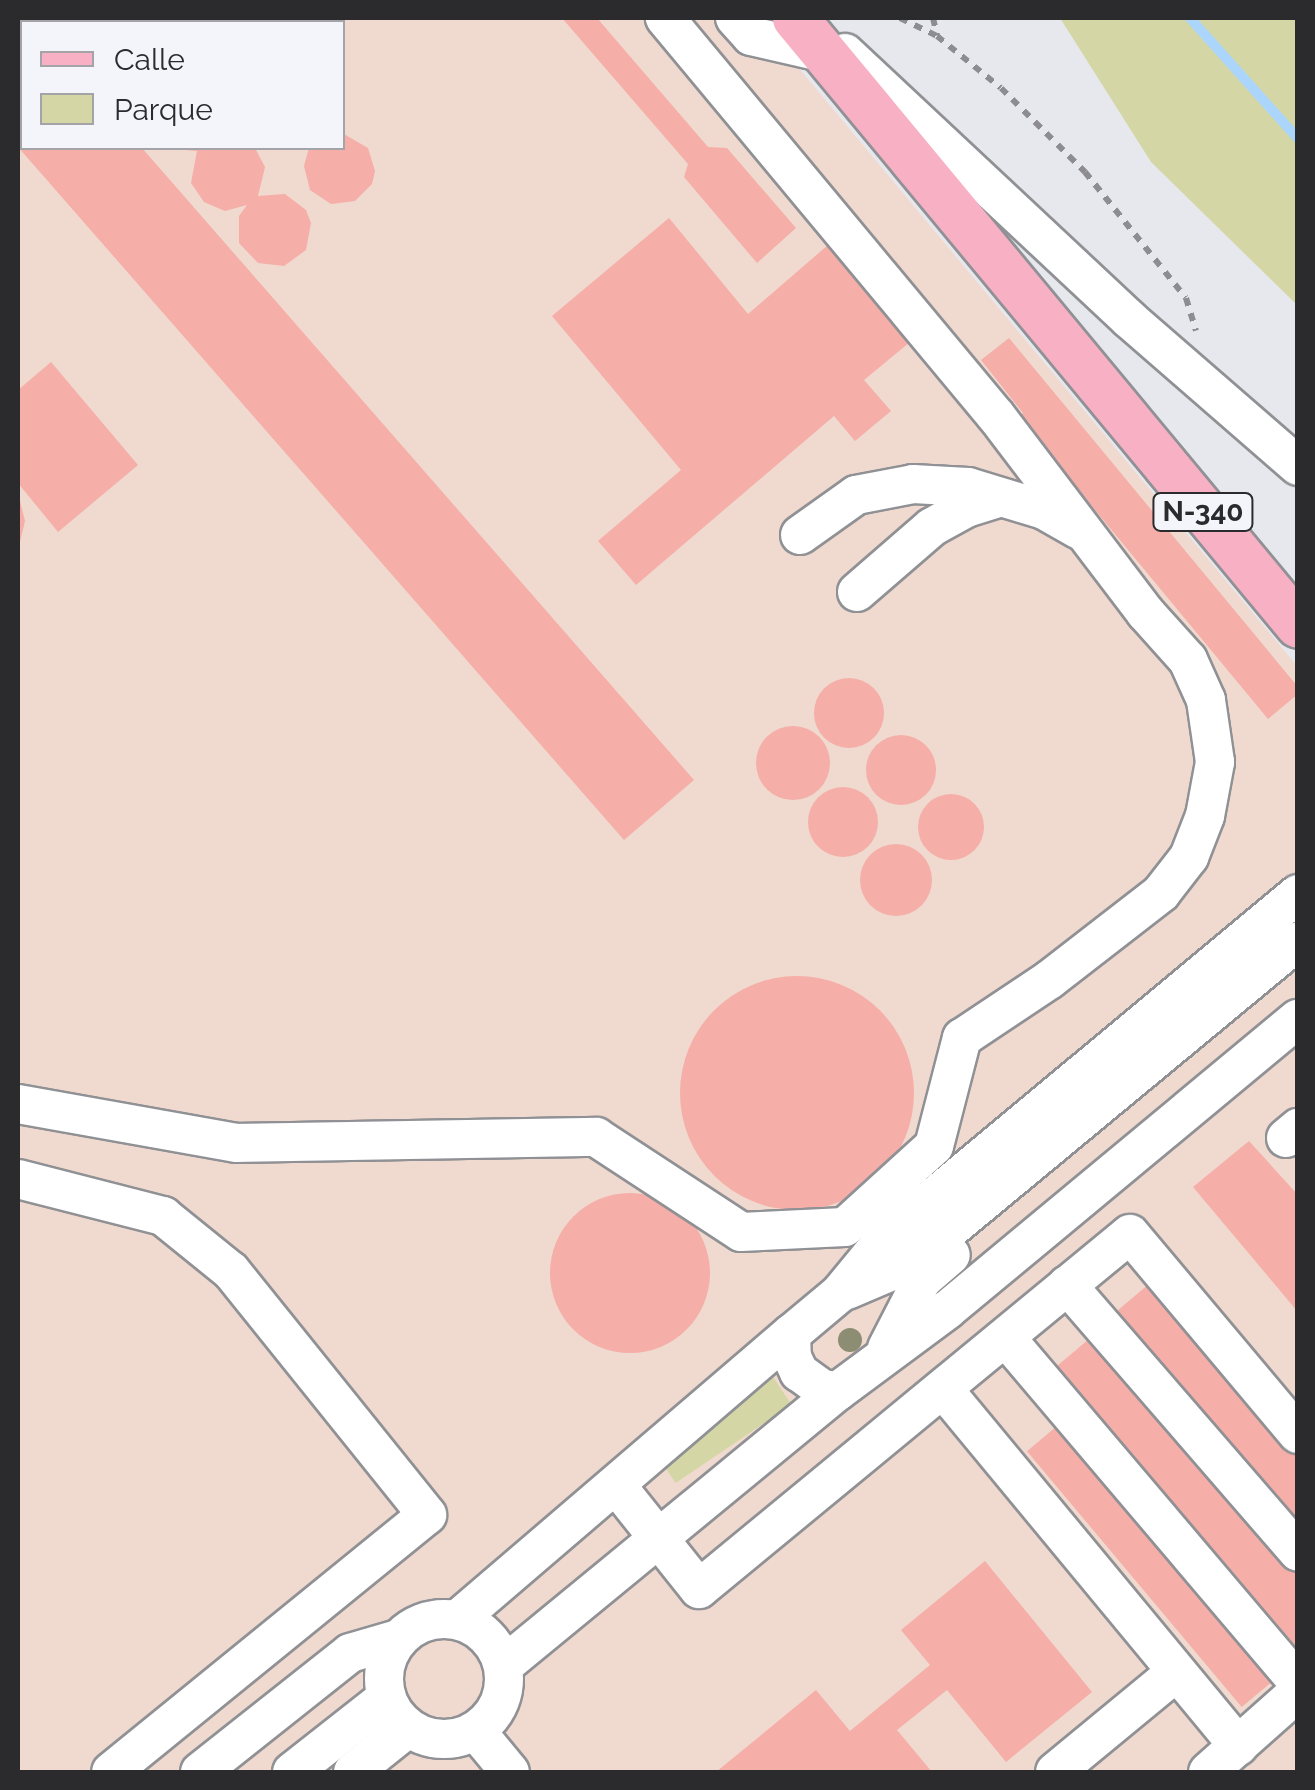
<!DOCTYPE html>
<html>
<head>
<meta charset="utf-8">
<style>
  body { margin:0 }
  #map { position:relative; width:1315px; height:1790px; overflow:hidden; background:#e7e8ed; font-family:Raleway,sans-serif }
  div>[style] { position:absolute }
  [style*='--x'] { left:calc(var(--x)*1px); top:calc(var(--y)*1px); width:calc(var(--w)*1px); rotate:calc(var(--a)*1deg) }
  .industrial>* { inset:0; background:#f0d9ce }
  .green>* { inset:0; background:#d4d7a5; transform-origin:0 0 }
  .stream>* { height:10px; margin:-5px; padding:0 5px; transform-origin:5px; border-radius:5px; background:#abd5fa }
  .building>* { inset:0; background:#f5aea8; transform-origin:0 0 }
  .round { border-radius:50% }
  .path>* { height:6px; margin-top:-3px; transform-origin:0; background:repeating-linear-gradient(90deg,#8d8d91 0 8px,transparent 0 16px) }
  .roads { filter:drop-shadow(2px 0 #909195) drop-shadow(-2px 0 #909195) drop-shadow(0 2px #909195) drop-shadow(0 -2px #909195) }
  .minor>* { height:38px; margin:-19px; padding:0 19px; transform-origin:19px; border-radius:19px; background:#fff }
  .minor>.ring { margin:-19px; padding:0; box-sizing:content-box; background:none; border:38px solid #fff; border-radius:50% }
  .major>* { height:45px; margin:-22.5px; padding:0 22.5px; transform-origin:22.5px; border-radius:22.5px; background:#f8b0c5 }
  .trees>* { width:24px; height:24px; margin:-12px; border-radius:50%; background:#8c8d73 }
  span { translate:-50% -50%; white-space:nowrap; text-align:center; line-height:1.15; -webkit-text-stroke:10px #f4f5fa; paint-order:stroke }
  .shield-label span { padding:2px 8px; background:#f4f5fa; border:2px solid; border-radius:8px; -webkit-text-stroke-width:0 }
  .shield-label { font-size:28px; color:#2b2b2d; font-weight:700 }
  .frame { position:absolute; inset:0; border:20px solid #2b2b2d; pointer-events:none }
  .legend { position:absolute; left:20px; top:20px; width:325px; height:130px; box-sizing:border-box; background:#f4f5fa; border:2px solid #a4a4a8; margin:0; padding:12px 18px; list-style:none; font-size:30px; color:#2b2b2d }
  .legend li { display:flex; align-items:center; gap:20px; height:50px }
  .legend b { width:50px; border:2px solid #a4a4a8 }
</style>
</head>
<body>
<div id="map">
  <div class="industrial">
    <div style="clip-path:polygon(evenodd,18px 18px,757px 18px,1297px 666px,1297px 1772px,18px 1772px,18px 18px,22px 22px,342px 22px,342px 148px,22px 148px,22px 22px)"></div>
  </div>
  <div class="green">
    <div style="clip-path:polygon(1060px 18px,1297px 18px,1297px 305px,1151px 162px)"></div>
    <div style="left:771px;top:1374px;width:37px;height:140px;rotate:56deg"></div>
  </div>
  <div class="stream">
    <div style="--x:1190;--y:18;--w:162;--a:48.2"></div>
  </div>
  <div class="building">
    <div style="clip-path:polygon(18px 18px,32px 22px,22px 22px,22px 148px,142px 148px,694px 780px,624px 840px,18px 147px)"></div>
    <div style="clip-path:polygon(113px 18px,139px 18px,151px 22px,104px 22px)"></div>
    <div style="clip-path:polygon(170px 18px,227px 18px,223px 22px,175px 22px)"></div>
    <div style="clip-path:polygon(235px 18px,246px 18px,260px 22px,224px 22px)"></div>
    <div style="clip-path:polygon(562px 18px,597px 18px,708px 147px,727px 148px,796px 228px,757px 263px,684px 177px,688px 164px)"></div>
    <div style="clip-path:polygon(342px 133px,368px 148px,375px 171px,372px 184px,355px 201px,331px 204px,310px 190px,304px 166px,309px 148px,342px 148px)"></div>
    <div style="clip-path:polygon(162px 148px,255px 148px,265px 167px,258px 196px,285px 194px,306px 210px,311px 223px,306px 250px,284px 266px,258px 263px,239px 243px,239px 216px,247px 205px,225px 211px,204px 202px,191px 183px,197px 151px)"></div>
    <div style="clip-path:polygon(669px 218px,748px 314px,828px 245px,910px 342px,864px 380px,891px 411px,855px 441px,834px 416px,636px 585px,598px 541px,681px 470px,552px 316px)"></div>
    <div style="clip-path:polygon(1009px 338px,1298px 687px,1298px 694px,1268px 719px,1018px 417px,1023px 413px,981px 360px)"></div>
    <div style="clip-path:polygon(51px 362px,138px 465px,58px 532px,18px 483px,18px 390px)"></div>
    <div style="clip-path:polygon(18px 493px,25px 521px,19px 546px,18px 546px)"></div>
    <div class="round" style="left:814px;top:678px;width:70px;height:70px"></div>
    <div class="round" style="left:756px;top:726px;width:74px;height:74px"></div>
    <div class="round" style="left:866px;top:735px;width:70px;height:70px"></div>
    <div class="round" style="left:808px;top:787px;width:70px;height:70px"></div>
    <div class="round" style="left:918px;top:794px;width:66px;height:66px"></div>
    <div class="round" style="left:860px;top:844px;width:72px;height:72px"></div>
    <div class="round" style="left:680px;top:976px;width:234px;height:234px"></div>
    <div style="clip-path:polygon(1249px 1141px,1298px 1195px,1298px 1312px,1193px 1187px)"></div>
    <div class="round" style="left:550px;top:1193px;width:160px;height:160px"></div>
    <div style="clip-path:polygon(1150px 1283px,1298px 1456px,1298px 1523px,1117px 1311px)"></div>
    <div style="clip-path:polygon(1095px 1334px,1298px 1573px,1298px 1649px,1057px 1366px)"></div>
    <div style="left:1063px;top:1421px;width:334px;height:47px;rotate:50deg"></div>
    <div style="clip-path:polygon(985px 1561px,1092px 1692px,1006px 1762px,947px 1690px,897px 1730px,932px 1772px,716px 1772px,816px 1690px,850px 1731px,930px 1665px,901px 1630px)"></div>
  </div>
  <div class="path">
    <div style="--x:900;--y:18;--w:41;--a:25.9"></div>
    <div style="--x:937;--y:36;--w:82;--a:39.1"></div>
    <div style="--x:1001;--y:88;--w:119;--a:45"></div>
    <div style="--x:1085;--y:172;--w:161;--a:51.3"></div>
    <div style="--x:1186;--y:298;--w:34;--a:73"></div>
    <div style="--x:933;--y:18;--w:18;--a:77"></div>
  </div>
  <div class="roads">
    <div class="minor">
      <div style="--x:735;--y:18;--w:24;--a:48"></div>
      <div style="--x:751;--y:36;--w:76;--a:12.9"></div>
      <div style="--x:845;--y:53;--w:389;--a:43.1"></div>
      <div style="--x:1129;--y:319;--w:224;--a:41"></div>
      <div style="--x:800;--y:535;--w:69;--a:-35.5"></div>
      <div style="--x:856;--y:495;--w:58;--a:-10.9"></div>
      <div style="--x:913;--y:484;--w:55;--a:3.1"></div>
      <div style="--x:968;--y:487;--w:79;--a:16.8"></div>
      <div style="--x:1044;--y:510;--w:40;--a:29.7"></div>
      <div style="--x:857;--y:592;--w:99;--a:-40.9"></div>
      <div style="--x:932;--y:527;--w:39;--a:-29"></div>
      <div style="--x:966;--y:508;--w:31;--a:-17"></div>
      <div style="--x:1298;--y:894;--w:536;--a:140.22"></div>
      <div style="--x:886;--y:1237;--w:72;--a:129.4"></div>
      <div style="--x:840;--y:1293;--w:64;--a:140.1"></div>
      <div style="--x:791;--y:1334;--w:23;--a:88"></div>
      <div style="--x:792;--y:1357;--w:17;--a:65"></div>
      <div style="--x:799;--y:1372;--w:29;--a:36"></div>
      <div style="--x:822;--y:1389;--w:16;--a:7"></div>
      <div style="--x:838;--y:1391;--w:136;--a:-36.6"></div>
      <div style="--x:947;--y:1310;--w:456;--a:-39.7"></div>
      <div style="--x:18;--y:1104;--w:222;--a:10.1"></div>
      <div style="--x:237;--y:1143;--w:359;--a:-1"></div>
      <div style="--x:596;--y:1137;--w:173;--a:33.2"></div>
      <div style="--x:741;--y:1232;--w:104;--a:-2.8"></div>
      <div style="--x:845;--y:1227;--w:120;--a:-42.3"></div>
      <div style="--x:934;--y:1146;--w:112;--a:-75.5"></div>
      <div style="--x:962;--y:1038;--w:105;--a:-33.7"></div>
      <div style="--x:1049;--y:980;--w:142;--a:-37.8"></div>
      <div style="--x:1161;--y:893;--w:46;--a:-52.1"></div>
      <div style="--x:1189;--y:857;--w:44;--a:-68.7"></div>
      <div style="--x:1205;--y:816;--w:55;--a:-79.5"></div>
      <div style="--x:1215;--y:762;--w:63;--a:-98.3"></div>
      <div style="--x:1206;--y:700;--w:44;--a:-114.2"></div>
      <div style="--x:1188;--y:660;--w:64;--a:-131.9"></div>
      <div style="--x:1145;--y:612;--w:246;--a:-127.2"></div>
      <div style="--x:996;--y:416;--w:518;--a:-129.75"></div>
      <div style="--x:1286;--y:1138;--w:16;--a:-40"></div>
      <div style="--x:18;--y:1179;--w:150;--a:14.3"></div>
      <div style="--x:163;--y:1216;--w:87;--a:39"></div>
      <div style="--x:231;--y:1271;--w:313;--a:51.2"></div>
      <div style="--x:427;--y:1515;--w:407;--a:140.9"></div>
      <div style="--x:1067;--y:1285;--w:353;--a:49.1"></div>
      <div style="--x:847;--y:1290;--w:66;--a:-23.1"></div>
      <div style="--x:908;--y:1264;--w:506;--a:-39.63"></div>
      <div style="--x:1006;--y:1338;--w:451;--a:49.7"></div>
      <div style="--x:887;--y:1348;--w:76;--a:-62.8"></div>
      <div style="--x:922;--y:1280;--w:38;--a:-41"></div>
      <div style="--x:944;--y:1390;--w:462;--a:50.4"></div>
      <div style="--x:616;--y:1485;--w:133;--a:51.4"></div>
      <div style="--x:699;--y:1589;--w:558;--a:-39.48"></div>
      <div style="--x:1130;--y:1234;--w:261;--a:50"></div>
      <div class="ring" style="left:384px;top:1619px;width:82px;height:82px"></div>
      <div style="--x:457;--y:1620;--w:440;--a:-40.6"></div>
      <div style="--x:503;--y:1666;--w:433;--a:-39.4"></div>
      <div style="--x:476;--y:1731;--w:53;--a:50.3"></div>
      <div style="--x:200;--y:1772;--w:191;--a:-38.4"></div>
      <div style="--x:350;--y:1653;--w:50;--a:-16.3"></div>
      <div style="--x:292;--y:1772;--w:120;--a:-38.2"></div>
      <div style="--x:353;--y:1772;--w:70;--a:-38.7"></div>
      <div style="--x:1055;--y:1772;--w:156;--a:-39.5"></div>
      <div style="--x:1208;--y:1772;--w:120;--a:-41.6"></div>
    </div>
    <div class="major">
      <div style="--x:795;--y:18;--w:788;--a:50.35"></div>
    </div>
  </div>
  <div class="trees">
    <div style="left:850px;top:1340px"></div>
  </div>
  <div class="shield-label">
    <span style="left:1203px;top:512px">N-340</span>
  </div>
  <div class="frame"></div>
  <ul class="legend">
  <li><b style="height:12px;background:#f8b0c5"></b>Calle</li>
  <li><b style="height:28px;background:#d4d7a5"></b>Parque</li>
  </ul>
</div>
</body>
</html>
